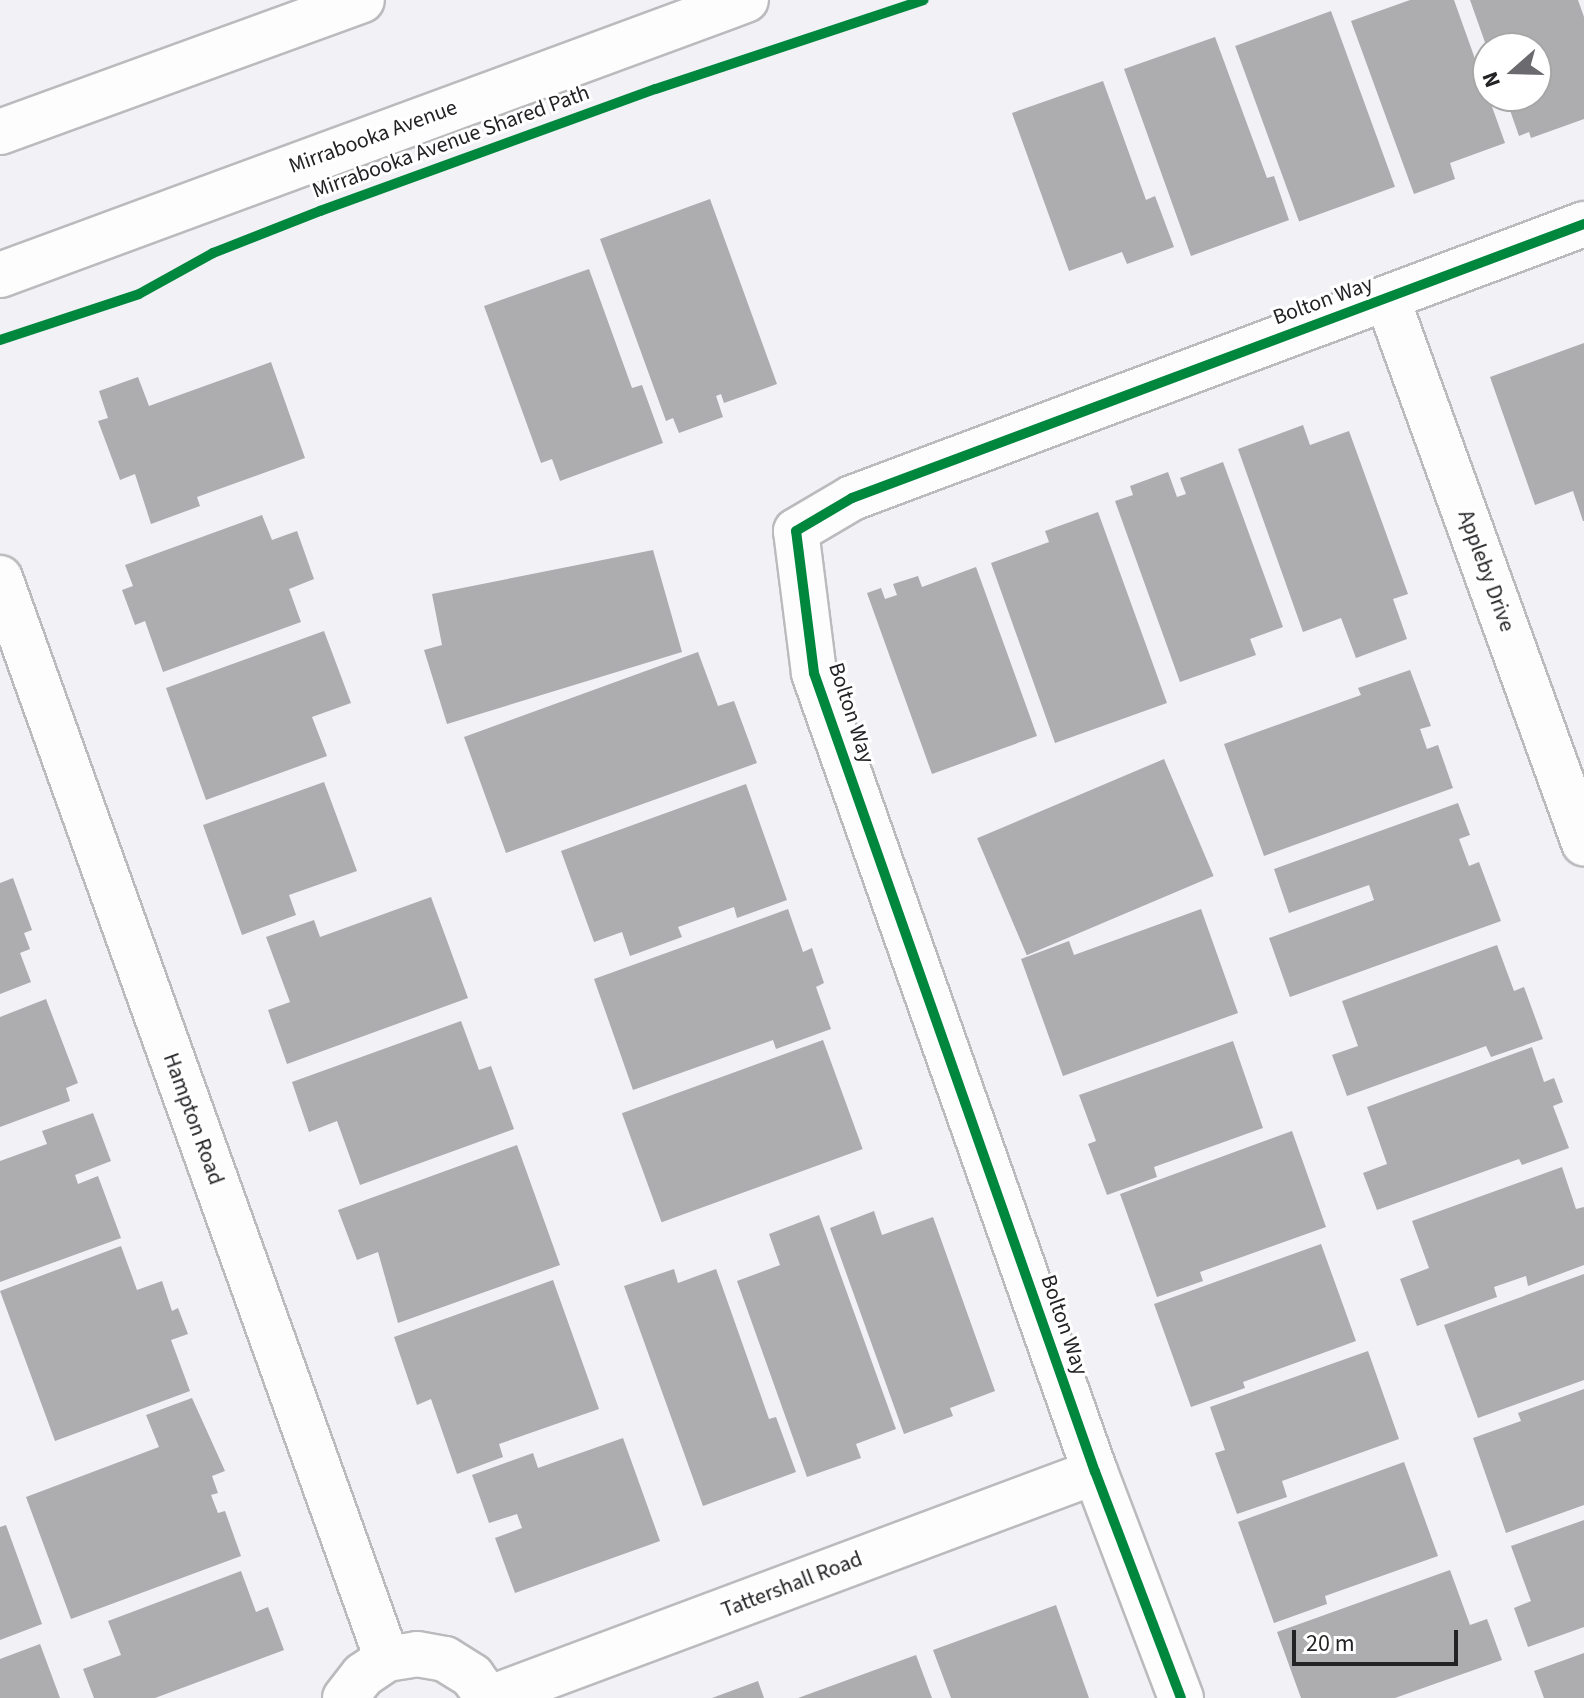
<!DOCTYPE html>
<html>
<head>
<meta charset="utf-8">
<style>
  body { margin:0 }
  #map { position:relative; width:1584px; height:1698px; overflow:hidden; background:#f1f1f6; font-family:"Source Sans 3",sans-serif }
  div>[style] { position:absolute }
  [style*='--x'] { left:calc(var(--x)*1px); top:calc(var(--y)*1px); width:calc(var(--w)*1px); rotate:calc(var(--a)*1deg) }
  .building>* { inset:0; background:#adacaf; transform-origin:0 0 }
  .roads { filter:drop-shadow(2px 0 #bbbbbe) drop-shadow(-2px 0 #bbbbbe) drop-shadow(0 2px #bbbbbe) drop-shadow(0 -2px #bbbbbe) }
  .street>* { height:44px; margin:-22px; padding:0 22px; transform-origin:22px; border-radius:22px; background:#fdfdfe }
  .primary>* { height:44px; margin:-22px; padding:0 22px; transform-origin:22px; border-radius:22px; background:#fdfdfe }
  .cycleway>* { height:10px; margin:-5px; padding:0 5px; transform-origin:5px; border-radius:5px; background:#00873e }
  span { translate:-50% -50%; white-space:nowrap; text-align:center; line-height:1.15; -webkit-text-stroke:6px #fff; paint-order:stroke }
  .street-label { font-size:22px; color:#232326 }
  .north { position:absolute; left:1472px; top:32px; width:80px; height:80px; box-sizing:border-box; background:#fff; border:2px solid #a7a7a8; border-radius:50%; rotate:250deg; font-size:22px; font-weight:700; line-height:32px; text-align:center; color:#232326 }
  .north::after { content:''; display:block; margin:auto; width:28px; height:36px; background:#6b6b6f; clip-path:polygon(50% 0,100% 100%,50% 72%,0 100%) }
  .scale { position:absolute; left:1292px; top:1630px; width:166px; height:36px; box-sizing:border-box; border:4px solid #232326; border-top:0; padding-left:10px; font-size:24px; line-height:28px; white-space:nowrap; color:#232326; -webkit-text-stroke:6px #fff; paint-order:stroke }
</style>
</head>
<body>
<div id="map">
  <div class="building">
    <div style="clip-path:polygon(1410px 0,1454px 0,1505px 143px,1450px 163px,1455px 179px,1414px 194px,1351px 21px)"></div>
    <div style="clip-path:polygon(1470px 0,1578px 0,1584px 17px,1584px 119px,1531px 138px,1529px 132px,1519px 136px,1505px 96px,1536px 96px,1536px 48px,1487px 48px)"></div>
    <div style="left:1331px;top:11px;width:187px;height:102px;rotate:70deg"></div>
    <div style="clip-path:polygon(1215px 37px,1267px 178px,1274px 176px,1289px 220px,1191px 256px,1124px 69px)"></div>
    <div style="clip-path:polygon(1103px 81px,1146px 200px,1155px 196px,1174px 247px,1127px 264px,1122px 252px,1069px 271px,1012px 113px)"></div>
    <div style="clip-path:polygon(710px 199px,777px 384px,724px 403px,721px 394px,716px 396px,723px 417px,679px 433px,673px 418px,666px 421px,600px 239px)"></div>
    <div style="clip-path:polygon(589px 269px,632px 388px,642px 385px,663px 443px,560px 481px,552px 459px,541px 463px,484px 306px)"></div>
    <div style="clip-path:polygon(1584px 343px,1584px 521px,1583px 521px,1573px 491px,1535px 505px,1490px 377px)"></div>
    <div style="clip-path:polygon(271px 362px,305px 458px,197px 497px,200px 506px,151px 524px,135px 474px,120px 480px,98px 421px,108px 418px,99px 391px,138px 377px,149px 406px)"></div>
    <div style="clip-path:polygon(1303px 425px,1310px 445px,1349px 431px,1408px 594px,1393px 599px,1407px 639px,1356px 658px,1341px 618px,1303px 632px,1238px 449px)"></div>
    <div style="clip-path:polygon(1223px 462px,1283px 627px,1250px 639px,1256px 655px,1180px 682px,1115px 501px,1133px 495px,1130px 486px,1168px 472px,1177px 497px,1186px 494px,1180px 478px)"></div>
    <div style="clip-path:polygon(1098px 512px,1167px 703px,1055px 743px,991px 563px,1049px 542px,1045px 531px)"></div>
    <div style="clip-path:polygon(262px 515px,272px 540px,297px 531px,314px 579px,289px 589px,301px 622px,163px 672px,145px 621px,135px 625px,122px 590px,133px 586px,125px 565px)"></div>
    <div style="clip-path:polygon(653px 550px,682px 652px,447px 724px,424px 650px,442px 645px,432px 594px)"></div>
    <div style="clip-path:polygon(976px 567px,1037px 736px,932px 774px,867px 593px,881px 588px,885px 599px,897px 595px,893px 584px,918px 576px,922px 587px)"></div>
    <div style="clip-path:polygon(324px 631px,351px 703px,312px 717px,327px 756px,206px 800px,166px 688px)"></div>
    <div style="clip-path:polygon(698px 652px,718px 706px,734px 701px,757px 763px,506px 853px,464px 737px)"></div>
    <div style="clip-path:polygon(1410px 670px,1431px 726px,1420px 729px,1427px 749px,1438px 745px,1453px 788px,1264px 856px,1224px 744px,1361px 695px,1358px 688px)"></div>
    <div style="left:1164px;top:759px;width:127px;height:203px;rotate:67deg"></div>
    <div style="clip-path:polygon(324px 782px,357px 871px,289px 895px,296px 915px,242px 935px,203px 825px)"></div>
    <div style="clip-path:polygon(746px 784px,787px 900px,737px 918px,734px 907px,678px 927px,682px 937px,630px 956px,622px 932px,594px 942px,561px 851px)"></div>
    <div style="clip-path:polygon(1458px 803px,1470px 835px,1459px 839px,1469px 866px,1479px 862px,1501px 921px,1290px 997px,1269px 938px,1374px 900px,1369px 885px,1289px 913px,1274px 869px)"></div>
    <div style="clip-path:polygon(13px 878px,32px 930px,24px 933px,30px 949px,20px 953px,31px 982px,0 994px,0 883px)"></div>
    <div style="clip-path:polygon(431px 897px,468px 998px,287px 1064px,268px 1010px,290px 1002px,266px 937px,314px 920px,320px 937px)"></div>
    <div style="clip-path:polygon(788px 909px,803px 952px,812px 948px,824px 983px,816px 987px,831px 1029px,776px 1049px,773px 1040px,633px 1090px,594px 979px)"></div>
    <div style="clip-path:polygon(1201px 909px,1238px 1013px,1063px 1076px,1021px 959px,1069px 941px,1074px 955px)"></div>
    <div style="clip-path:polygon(1497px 945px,1514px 991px,1524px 987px,1543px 1039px,1491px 1057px,1486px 1046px,1347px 1096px,1332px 1055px,1358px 1046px,1342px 1001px)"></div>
    <div style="clip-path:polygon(46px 999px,78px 1083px,66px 1088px,70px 1101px,0 1127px,0 1017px)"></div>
    <div style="clip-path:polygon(461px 1021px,479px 1070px,491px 1066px,514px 1129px,360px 1185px,337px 1121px,309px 1132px,292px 1082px)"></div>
    <div style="left:823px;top:1040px;width:116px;height:214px;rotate:70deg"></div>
    <div style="clip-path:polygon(1233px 1041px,1263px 1128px,1154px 1167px,1157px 1177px,1107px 1195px,1088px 1144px,1096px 1141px,1079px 1095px)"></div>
    <div style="clip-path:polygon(1532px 1047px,1544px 1082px,1554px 1078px,1563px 1102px,1553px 1106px,1569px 1148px,1522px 1165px,1519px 1159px,1377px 1210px,1363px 1173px,1387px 1164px,1367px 1107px)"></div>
    <div style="clip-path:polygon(93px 1113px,111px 1161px,75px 1175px,78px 1184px,98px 1176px,121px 1238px,0 1282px,0 1161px,47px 1144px,42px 1131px)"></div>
    <div style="clip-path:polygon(1292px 1131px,1326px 1227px,1200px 1272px,1203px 1281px,1157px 1297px,1120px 1194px)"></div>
    <div style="clip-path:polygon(517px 1145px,560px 1265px,398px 1323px,378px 1252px,357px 1260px,338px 1210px)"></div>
    <div style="clip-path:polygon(1562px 1167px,1576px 1209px,1584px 1207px,1584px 1265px,1528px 1286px,1526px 1276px,1494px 1287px,1497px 1297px,1417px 1326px,1400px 1279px,1429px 1268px,1412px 1221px)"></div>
    <div style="clip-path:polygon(874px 1211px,882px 1235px,933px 1217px,995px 1391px,950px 1408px,953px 1416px,904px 1434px,830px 1228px)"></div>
    <div style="clip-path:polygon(819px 1215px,896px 1429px,856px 1444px,861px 1458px,807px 1477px,737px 1281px,780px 1265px,769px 1234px)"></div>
    <div style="clip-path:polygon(1321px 1244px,1356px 1341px,1243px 1382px,1245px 1388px,1191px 1407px,1154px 1304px)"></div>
    <div style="clip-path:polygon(121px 1246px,137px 1290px,162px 1281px,172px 1311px,178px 1308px,188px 1334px,171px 1340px,190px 1391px,55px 1441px,0 1291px)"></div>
    <div style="clip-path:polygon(674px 1269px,678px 1283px,716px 1269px,769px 1419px,776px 1417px,796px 1472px,703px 1506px,624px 1286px)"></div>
    <div style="clip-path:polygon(1584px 1274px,1584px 1380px,1478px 1418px,1444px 1325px)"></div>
    <div style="clip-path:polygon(553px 1280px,599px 1409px,499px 1444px,503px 1457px,457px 1474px,431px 1399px,417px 1405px,394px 1337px)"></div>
    <div style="clip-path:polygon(1368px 1351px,1399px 1439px,1282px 1481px,1287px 1497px,1237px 1514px,1215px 1453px,1225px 1450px,1210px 1407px)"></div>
    <div style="clip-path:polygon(1584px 1389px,1584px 1505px,1506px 1533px,1473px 1438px,1521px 1421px,1518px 1413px)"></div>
    <div style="clip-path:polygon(192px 1398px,225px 1471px,212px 1476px,218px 1493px,211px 1495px,218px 1513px,225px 1511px,241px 1556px,71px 1619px,26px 1497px,159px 1447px,146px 1415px)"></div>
    <div style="clip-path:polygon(623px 1438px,660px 1541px,515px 1593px,495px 1538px,522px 1528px,517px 1514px,489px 1523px,472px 1475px,533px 1453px,538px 1468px)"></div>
    <div style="clip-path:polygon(1404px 1462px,1438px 1556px,1325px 1596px,1327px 1604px,1274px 1623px,1238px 1522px)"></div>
    <div style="clip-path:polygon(1584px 1520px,1584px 1627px,1528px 1647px,1514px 1608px,1531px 1601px,1511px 1546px)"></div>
    <div style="clip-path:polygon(6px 1525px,42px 1624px,0 1640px,0 1527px)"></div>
    <div style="clip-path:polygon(1450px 1570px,1470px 1625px,1487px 1619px,1502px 1660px,1395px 1698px,1301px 1698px,1277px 1632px)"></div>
    <div style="clip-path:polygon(241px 1571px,256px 1612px,268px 1607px,284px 1650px,155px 1698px,94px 1698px,83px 1669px,121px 1655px,108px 1621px)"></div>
    <div style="clip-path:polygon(1056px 1605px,1089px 1698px,951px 1698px,933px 1650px)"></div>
    <div style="clip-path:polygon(40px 1644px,60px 1698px,0 1698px,0 1659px)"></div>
    <div style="clip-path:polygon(1584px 1653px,1584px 1698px,1544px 1698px,1534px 1671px)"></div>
    <div style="clip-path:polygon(916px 1655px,932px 1698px,798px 1698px)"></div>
    <div style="clip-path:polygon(758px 1681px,764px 1698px,712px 1698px)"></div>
  </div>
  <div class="roads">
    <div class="street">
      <div style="--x:1387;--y:298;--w:580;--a:70.13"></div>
      <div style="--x:0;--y:578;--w:1148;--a:70.3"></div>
      <div style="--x:345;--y:1698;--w:29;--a:-52"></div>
      <div style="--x:363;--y:1675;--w:29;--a:-34"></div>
      <div style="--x:387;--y:1659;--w:30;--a:-9"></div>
      <div style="--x:417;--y:1654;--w:28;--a:10"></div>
      <div style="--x:445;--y:1659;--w:32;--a:32"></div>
      <div style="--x:472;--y:1676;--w:27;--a:54"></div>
      <div style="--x:490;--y:1698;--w:646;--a:-20.48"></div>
      <div style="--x:1181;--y:1698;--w:242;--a:-110.8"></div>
      <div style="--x:1095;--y:1472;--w:847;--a:-109.38"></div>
      <div style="--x:814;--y:673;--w:143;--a:-97.2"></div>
      <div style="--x:796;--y:531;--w:65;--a:-30.5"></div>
      <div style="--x:852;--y:498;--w:782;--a:-20.52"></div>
    </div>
    <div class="primary">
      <div style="--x:0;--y:132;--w:385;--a:-20"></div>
      <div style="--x:0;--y:275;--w:795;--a:-20.24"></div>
    </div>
  </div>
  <div class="cycleway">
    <div style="--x:0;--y:340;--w:146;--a:-18.3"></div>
    <div style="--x:139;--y:294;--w:85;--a:-29"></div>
    <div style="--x:213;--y:253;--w:115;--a:-21.4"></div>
    <div style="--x:320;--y:211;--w:357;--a:-20"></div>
    <div style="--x:656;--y:89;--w:282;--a:-18.4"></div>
    <div style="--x:1181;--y:1698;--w:242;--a:-110.8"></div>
    <div style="--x:1095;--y:1472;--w:847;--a:-109.38"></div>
    <div style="--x:814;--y:673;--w:143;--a:-97.2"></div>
    <div style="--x:796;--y:531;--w:65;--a:-30.5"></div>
    <div style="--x:852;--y:498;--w:782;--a:-20.52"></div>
  </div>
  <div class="street-label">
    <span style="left:373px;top:137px;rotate:-20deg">Mirrabooka Avenue</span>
    <span style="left:451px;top:142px;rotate:-20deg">Mirrabooka Avenue Shared Path</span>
    <span style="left:1323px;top:301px;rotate:-20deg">Bolton Way</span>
    <span style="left:1486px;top:571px;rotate:70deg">Appleby Drive</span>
    <span style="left:851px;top:713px;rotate:72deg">Bolton Way</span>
    <span style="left:193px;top:1119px;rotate:70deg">Hampton Road</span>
    <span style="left:1064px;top:1325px;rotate:71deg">Bolton Way</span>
    <span style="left:792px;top:1585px;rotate:-21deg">Tattershall Road</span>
  </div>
  <div class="north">N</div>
  <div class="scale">20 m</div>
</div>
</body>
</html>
